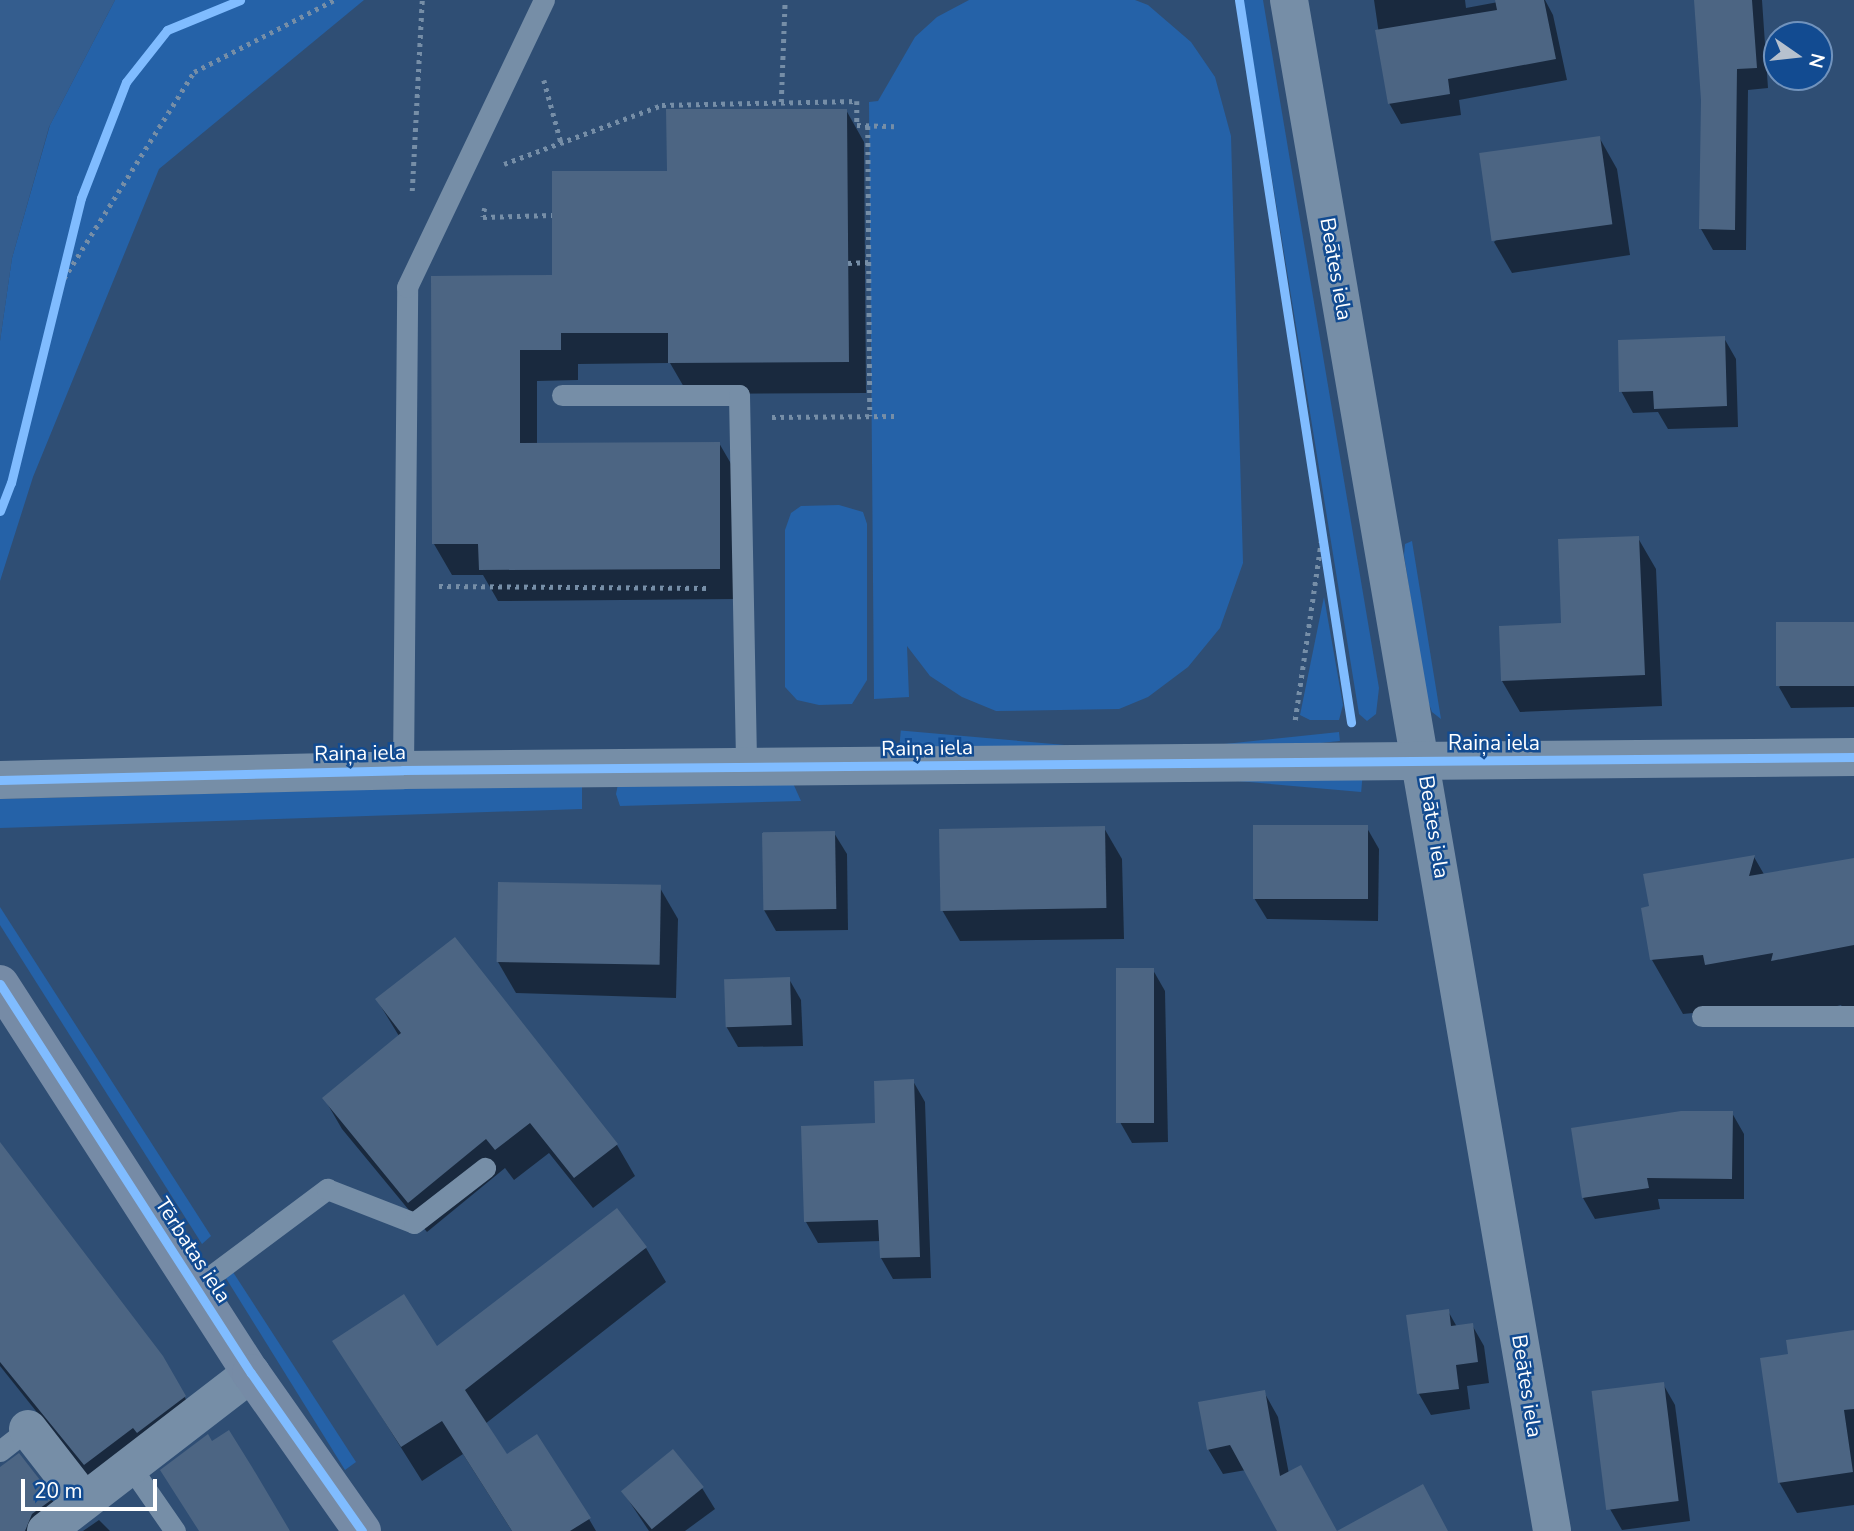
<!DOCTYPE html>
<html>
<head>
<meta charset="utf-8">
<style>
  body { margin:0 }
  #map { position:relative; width:1854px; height:1531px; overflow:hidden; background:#2f4e74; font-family:"Nunito Sans",sans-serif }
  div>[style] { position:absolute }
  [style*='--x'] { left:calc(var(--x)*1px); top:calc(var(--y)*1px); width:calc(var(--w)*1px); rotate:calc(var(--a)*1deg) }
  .green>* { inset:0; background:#2562a8; transform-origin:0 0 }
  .water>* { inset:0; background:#345d8e }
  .shadow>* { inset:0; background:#0007 }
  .building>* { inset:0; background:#4c6583; transform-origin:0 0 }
  .path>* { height:4.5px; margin-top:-2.25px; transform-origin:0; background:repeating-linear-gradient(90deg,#768ea7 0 3.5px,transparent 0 8.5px) }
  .service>* { height:21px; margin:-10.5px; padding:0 10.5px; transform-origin:10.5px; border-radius:10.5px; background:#768ea7 }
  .minor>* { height:38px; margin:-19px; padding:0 19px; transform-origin:19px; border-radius:19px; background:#768ea7 }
  .tertiary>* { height:38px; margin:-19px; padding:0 19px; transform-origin:19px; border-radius:19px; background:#768ea7 }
  .primary>* { height:38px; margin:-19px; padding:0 19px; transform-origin:19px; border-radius:19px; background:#768ba6 }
  .cycleway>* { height:9px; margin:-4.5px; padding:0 4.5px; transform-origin:4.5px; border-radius:4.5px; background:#80bcff }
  span { translate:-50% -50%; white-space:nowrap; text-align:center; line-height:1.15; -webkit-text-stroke:5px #124b91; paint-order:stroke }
  .street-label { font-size:21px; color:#fff }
  .north { position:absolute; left:1763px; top:21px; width:70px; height:70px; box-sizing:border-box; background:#124b91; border:2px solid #7193bd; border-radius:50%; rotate:104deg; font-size:19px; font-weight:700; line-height:28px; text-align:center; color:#fff }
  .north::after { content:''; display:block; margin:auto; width:24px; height:32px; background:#b6c1ce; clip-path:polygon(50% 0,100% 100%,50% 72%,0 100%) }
  .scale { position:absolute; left:21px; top:1479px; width:136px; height:32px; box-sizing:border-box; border:4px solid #fff; border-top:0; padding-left:9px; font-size:21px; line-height:24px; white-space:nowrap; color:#fff; -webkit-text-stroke:5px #124b91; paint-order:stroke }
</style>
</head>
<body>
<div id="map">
  <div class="green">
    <div style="clip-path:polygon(115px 0,364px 0,159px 169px,33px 477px,0 581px,0 341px,12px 258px,50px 125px)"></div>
    <div style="clip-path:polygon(969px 0,1135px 0,1148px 5px,1191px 42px,1215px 77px,1231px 136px,1243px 563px,1220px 628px,1188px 667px,1148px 697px,1119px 709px,996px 711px,962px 697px,930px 676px,907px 646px,909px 697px,874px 699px,869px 102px,878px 101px,915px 37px,937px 17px)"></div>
    <div style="clip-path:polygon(1243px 0,1263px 0,1379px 688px,1376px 714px,1367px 721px,1359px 714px)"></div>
    <div style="clip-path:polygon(839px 505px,863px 512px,867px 524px,867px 680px,852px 704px,819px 705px,797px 700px,785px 687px,785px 530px,791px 513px,801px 506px)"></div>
    <div style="clip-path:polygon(1412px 541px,1441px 719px,1432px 712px,1426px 696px,1404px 555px,1405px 544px)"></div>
    <div style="clip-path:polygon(1324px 597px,1343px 705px,1339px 720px,1310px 720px,1300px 715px)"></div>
    <div style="left:1339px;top:732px;width:9px;height:255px;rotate:84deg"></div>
    <div style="left:1363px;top:771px;width:21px;height:464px;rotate:95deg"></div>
    <div style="clip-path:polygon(792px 781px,801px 801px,620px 806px,616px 794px,618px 784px)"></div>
    <div style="clip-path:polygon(582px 784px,582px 809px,0 828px,0 799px)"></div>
    <div style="clip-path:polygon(0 907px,211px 1236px,202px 1244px,0 925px)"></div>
    <div style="clip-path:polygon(231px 1269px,356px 1462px,345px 1470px,224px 1275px)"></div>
  </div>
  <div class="water">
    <div style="clip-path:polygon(0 0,115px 0,49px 127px,12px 258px,0 341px)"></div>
  </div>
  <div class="shadow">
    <div style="clip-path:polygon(1374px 0,1465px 0,1466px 8px,1509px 0,1545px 0,1553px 15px,1567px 80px,1459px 100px,1461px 115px,1401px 124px,1389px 103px)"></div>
    <div style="clip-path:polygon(1696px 0,1762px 0,1768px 88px,1748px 90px,1746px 250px,1713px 250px,1701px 229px,1703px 100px)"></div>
    <div style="clip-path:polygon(846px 110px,864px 142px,866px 393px,688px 394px,670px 363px,578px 364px,578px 380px,537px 381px,537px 444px,719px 443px,737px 474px,737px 599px,498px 601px,483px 575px,452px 575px,434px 544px,433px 278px,553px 277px,668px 173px)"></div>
    <div style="clip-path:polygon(1599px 137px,1617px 169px,1630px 255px,1512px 273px,1494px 242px)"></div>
    <div style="clip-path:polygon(1724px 338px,1736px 359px,1738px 427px,1668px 429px,1658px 412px,1633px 413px,1621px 391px)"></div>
    <div style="clip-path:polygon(1638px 538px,1656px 569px,1662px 706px,1520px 712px,1502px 681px,1563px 624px)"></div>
    <div style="clip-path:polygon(1854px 624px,1854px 707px,1791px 708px,1779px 687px)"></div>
    <div style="clip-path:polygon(1104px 828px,1122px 859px,1124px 939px,960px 941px,942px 910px)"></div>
    <div style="clip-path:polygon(1367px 828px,1379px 849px,1378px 921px,1267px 919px,1254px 898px)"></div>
    <div style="clip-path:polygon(834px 833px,847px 854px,848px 930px,776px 931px,764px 910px)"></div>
    <div style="clip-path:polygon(1754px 857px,1765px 876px,1854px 860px,1854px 1020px,1850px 1021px,1841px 1005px,1804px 1015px,1733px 1009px,1683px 1014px,1652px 960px)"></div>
    <div style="clip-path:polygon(660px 888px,678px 919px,676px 998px,516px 993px,498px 962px)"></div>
    <div style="clip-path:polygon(1153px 970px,1165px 991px,1168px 1142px,1132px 1143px,1120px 1122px)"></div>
    <div style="clip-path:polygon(789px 979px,801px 1000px,803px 1046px,738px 1047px,726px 1026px)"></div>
    <div style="clip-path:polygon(377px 1000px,617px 1145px,635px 1176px,593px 1208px,549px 1153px,514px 1180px,505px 1168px,427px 1232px,342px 1129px,324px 1098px,399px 1036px)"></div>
    <div style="clip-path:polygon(913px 1081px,925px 1102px,931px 1278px,893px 1279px,881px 1258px,881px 1241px,818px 1243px,806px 1222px)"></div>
    <div style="clip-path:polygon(1732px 1113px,1744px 1134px,1744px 1199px,1658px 1199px,1660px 1209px,1595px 1219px,1583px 1198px)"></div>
    <div style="clip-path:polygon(0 1156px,162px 1357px,202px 1428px,103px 1495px,0 1366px)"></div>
    <div style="clip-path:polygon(646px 1248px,666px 1282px,485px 1424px,506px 1456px,589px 1519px,596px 1531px,512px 1531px,463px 1454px,422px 1481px,334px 1341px,437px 1349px)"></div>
    <div style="clip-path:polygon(1448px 1311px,1457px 1327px,1472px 1325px,1484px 1346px,1489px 1383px,1467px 1386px,1470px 1409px,1431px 1415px,1419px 1394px)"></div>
    <div style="clip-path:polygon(1854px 1332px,1854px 1505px,1797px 1513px,1779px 1482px,1790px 1355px)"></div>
    <div style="clip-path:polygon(1663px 1384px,1675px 1405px,1690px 1521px,1622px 1530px,1610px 1509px)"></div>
    <div style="clip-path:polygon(1264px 1392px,1278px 1417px,1289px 1474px,1336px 1531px,1279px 1531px,1246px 1470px,1223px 1474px,1208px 1449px)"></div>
    <div style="clip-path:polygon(0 1471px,52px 1499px,71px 1531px,0 1531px)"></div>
    <div style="clip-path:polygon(702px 1488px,715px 1509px,685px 1531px,649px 1531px,623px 1492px)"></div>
    <div style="clip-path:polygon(99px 1520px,110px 1531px,83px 1531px)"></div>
  </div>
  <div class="building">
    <div style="clip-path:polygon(1495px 0,1544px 0,1556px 59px,1448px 79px,1450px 94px,1388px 104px,1375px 30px,1497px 10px)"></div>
    <div style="clip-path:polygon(1694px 0,1752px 0,1757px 68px,1737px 69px,1735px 230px,1699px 229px,1701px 100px)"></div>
    <div style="clip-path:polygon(666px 109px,847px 109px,849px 362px,668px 363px,668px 333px,561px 333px,561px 350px,520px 350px,520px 443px,720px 442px,720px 569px,479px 570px,478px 544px,432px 544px,431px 276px,552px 275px,552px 171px,667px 171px)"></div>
    <div style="left:1600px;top:136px;width:89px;height:122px;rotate:82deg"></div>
    <div style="clip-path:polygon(1725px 336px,1727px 406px,1654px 409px,1653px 391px,1619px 392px,1618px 340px)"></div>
    <div style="clip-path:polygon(1639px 536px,1645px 675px,1501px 681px,1499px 626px,1561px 623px,1558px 539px)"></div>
    <div style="left:1854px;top:622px;width:64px;height:78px;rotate:90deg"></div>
    <div style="left:1253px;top:825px;width:115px;height:74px"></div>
    <div style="left:1105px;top:826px;width:82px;height:166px;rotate:89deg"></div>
    <div style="left:835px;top:831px;width:78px;height:73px;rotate:89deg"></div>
    <div style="clip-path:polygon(1755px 855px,1749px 876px,1854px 858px,1854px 945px,1771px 961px,1773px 953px,1705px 965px,1703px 955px,1650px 960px,1641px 908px,1649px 906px,1643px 874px)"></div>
    <div style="left:498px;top:882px;width:163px;height:80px;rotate:1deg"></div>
    <div style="clip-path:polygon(455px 937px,618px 1144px,574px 1178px,530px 1123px,495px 1150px,486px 1139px,408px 1203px,322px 1098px,401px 1033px,375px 999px)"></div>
    <div style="left:1116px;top:968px;width:38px;height:155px"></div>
    <div style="left:790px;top:977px;width:48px;height:66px;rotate:88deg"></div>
    <div style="clip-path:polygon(914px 1079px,920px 1257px,880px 1258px,878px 1220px,804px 1222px,801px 1126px,875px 1123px,874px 1081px)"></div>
    <div style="clip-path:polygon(1681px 1111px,1733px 1111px,1732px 1179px,1647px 1178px,1649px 1188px,1582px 1198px,1571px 1128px)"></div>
    <div style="clip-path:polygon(0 1142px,163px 1356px,186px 1396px,137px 1433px,133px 1428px,84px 1465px,0 1362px)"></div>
    <div style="clip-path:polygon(617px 1208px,647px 1247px,465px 1390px,507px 1454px,537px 1434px,591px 1518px,570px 1531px,512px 1531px,442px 1421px,401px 1447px,332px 1341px,404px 1294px,437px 1346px)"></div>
    <div style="clip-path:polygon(1449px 1309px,1451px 1326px,1473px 1323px,1478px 1362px,1456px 1365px,1459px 1389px,1417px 1394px,1406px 1315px)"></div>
    <div style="clip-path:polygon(1854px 1330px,1854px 1409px,1844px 1410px,1853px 1472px,1778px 1483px,1760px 1358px,1788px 1354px,1786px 1340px)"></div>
    <div style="left:1664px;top:1382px;width:120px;height:73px;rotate:83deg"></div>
    <div style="clip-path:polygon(1265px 1390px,1280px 1476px,1301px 1465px,1337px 1531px,1423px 1484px,1448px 1531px,1277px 1531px,1230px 1445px,1207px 1450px,1198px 1402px)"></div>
    <div style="clip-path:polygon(229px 1430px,252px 1467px,290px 1531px,199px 1531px,160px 1470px,208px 1434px,212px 1441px)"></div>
    <div style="left:673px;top:1449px;width:49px;height:67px;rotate:51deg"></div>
    <div style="clip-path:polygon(19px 1453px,54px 1498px,32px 1514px,25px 1531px,0 1531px,0 1467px)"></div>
  </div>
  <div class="path">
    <div style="--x:544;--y:80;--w:68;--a:74.7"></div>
    <div style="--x:781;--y:102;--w:102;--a:-87.8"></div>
    <div style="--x:868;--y:126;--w:290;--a:89.6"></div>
    <div style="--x:504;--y:164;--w:169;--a:-20.5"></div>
    <div style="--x:662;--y:105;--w:195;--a:-1.2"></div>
    <div style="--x:857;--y:101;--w:24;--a:90"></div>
    <div style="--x:857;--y:125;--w:37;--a:2"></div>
    <div style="--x:412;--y:191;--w:191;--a:-87"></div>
    <div style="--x:485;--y:208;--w:9;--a:103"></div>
    <div style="--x:483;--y:217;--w:69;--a:-1.7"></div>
    <div style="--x:848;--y:263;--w:21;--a:-3"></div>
    <div style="--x:59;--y:286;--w:253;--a:-57.8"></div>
    <div style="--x:194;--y:72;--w:157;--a:-27.2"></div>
    <div style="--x:772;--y:417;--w:122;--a:-0.5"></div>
    <div style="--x:439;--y:586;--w:271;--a:0.4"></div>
    <div style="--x:1295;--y:720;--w:181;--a:-81.7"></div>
  </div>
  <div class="service">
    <div style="--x:562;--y:395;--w:177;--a:0"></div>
    <div style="--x:739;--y:395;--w:372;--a:88.9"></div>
    <div style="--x:403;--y:770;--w:483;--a:-89.5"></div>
    <div style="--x:407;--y:287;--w:318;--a:-64.5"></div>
    <div style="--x:1702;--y:1016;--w:152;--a:0"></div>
    <div style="--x:196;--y:1287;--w:164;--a:-36.8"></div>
    <div style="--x:327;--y:1189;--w:93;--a:21.3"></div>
    <div style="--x:414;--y:1223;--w:90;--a:-37.8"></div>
    <div style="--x:0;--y:1451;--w:36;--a:-38"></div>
    <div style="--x:130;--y:1466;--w:79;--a:55.3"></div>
  </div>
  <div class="minor">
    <div style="--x:28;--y:1429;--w:91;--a:52.1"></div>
    <div style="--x:46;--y:1531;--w:259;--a:-37.6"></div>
  </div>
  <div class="tertiary">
    <div style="--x:1289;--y:0;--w:1553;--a:80.25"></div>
    <div style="--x:0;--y:780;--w:403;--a:-1.4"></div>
    <div style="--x:403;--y:770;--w:1451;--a:-0.51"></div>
  </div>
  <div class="primary">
    <div style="--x:0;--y:984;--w:463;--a:57.2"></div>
    <div style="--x:251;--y:1373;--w:193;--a:54.9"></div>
  </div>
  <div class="cycleway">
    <div style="--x:1239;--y:0;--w:731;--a:81.18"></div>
    <div style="--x:0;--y:511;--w:30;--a:-69"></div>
    <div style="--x:11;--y:483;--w:293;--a:-76.2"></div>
    <div style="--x:81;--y:198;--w:124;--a:-68.8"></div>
    <div style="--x:126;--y:82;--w:66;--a:-51.7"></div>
    <div style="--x:167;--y:30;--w:79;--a:-22.3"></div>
    <div style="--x:0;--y:780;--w:403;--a:-1.4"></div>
    <div style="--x:403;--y:770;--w:1451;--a:-0.51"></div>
    <div style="--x:0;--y:984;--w:463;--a:57.2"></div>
    <div style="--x:251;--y:1373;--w:193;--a:54.9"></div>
  </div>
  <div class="street-label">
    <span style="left:1336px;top:269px;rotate:80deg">Beātes iela</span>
    <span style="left:1494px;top:743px">Raiņa iela</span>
    <span style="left:927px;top:748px;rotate:-1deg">Raiņa iela</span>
    <span style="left:360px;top:753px;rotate:-1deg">Raiņa iela</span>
    <span style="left:1434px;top:827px;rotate:81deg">Beātes iela</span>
    <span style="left:193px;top:1250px;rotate:57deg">Tērbatas iela</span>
    <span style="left:1527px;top:1386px;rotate:81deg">Beātes iela</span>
  </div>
  <div class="north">N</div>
  <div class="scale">20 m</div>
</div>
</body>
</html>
